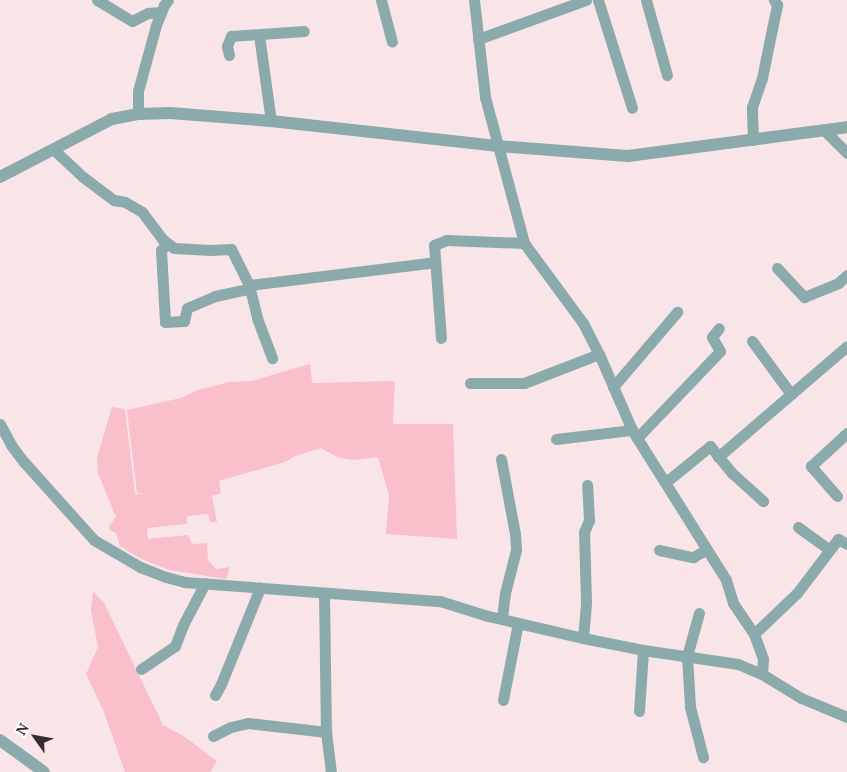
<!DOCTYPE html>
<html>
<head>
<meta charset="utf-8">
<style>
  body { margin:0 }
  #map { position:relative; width:847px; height:772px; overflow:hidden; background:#f9e5e8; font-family:"PT Serif",serif }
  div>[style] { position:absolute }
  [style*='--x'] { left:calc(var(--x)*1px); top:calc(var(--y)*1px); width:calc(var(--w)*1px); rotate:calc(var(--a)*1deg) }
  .green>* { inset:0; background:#f9bfca }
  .minor>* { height:11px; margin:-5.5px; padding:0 5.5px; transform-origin:5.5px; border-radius:5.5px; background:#8baaac }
  .tertiary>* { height:12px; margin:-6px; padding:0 6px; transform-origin:6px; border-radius:6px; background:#8baaac }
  span { translate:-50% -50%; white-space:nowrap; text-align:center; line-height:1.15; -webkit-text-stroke:4px #fff; paint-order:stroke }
  .north { position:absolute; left:10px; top:712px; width:50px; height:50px; -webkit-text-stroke:4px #fff; paint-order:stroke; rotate:302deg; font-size:14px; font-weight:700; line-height:20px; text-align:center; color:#352d2f }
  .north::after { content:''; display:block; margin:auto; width:18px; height:22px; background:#352d2f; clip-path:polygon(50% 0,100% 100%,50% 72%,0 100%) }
</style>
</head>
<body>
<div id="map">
  <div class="green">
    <div style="clip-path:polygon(310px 364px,312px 383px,395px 381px,393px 424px,453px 424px,457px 539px,386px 534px,389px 495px,378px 457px,354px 460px,339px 458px,321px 448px,295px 456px,285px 462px,219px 481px,221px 493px,212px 496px,217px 522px,210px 522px,208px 514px,187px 516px,187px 524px,147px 528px,148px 539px,188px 535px,192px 544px,207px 543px,208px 560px,216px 569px,230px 567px,226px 579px,169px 570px,139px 558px,120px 546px,116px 533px,110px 530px,109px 526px,116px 517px,98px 473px,97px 458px,112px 407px,125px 409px,135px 494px,146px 494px,137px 493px,127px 410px,181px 398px,198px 390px,229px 382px,251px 381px)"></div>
    <div style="clip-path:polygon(93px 591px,104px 603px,163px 725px,185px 737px,217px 761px,210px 772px,125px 772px,104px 712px,86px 674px,98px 647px,91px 610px)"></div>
  </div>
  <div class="minor">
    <div style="--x:97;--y:0;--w:41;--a:31"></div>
    <div style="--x:132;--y:21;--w:18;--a:-27"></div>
    <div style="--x:148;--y:13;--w:13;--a:-4"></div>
    <div style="--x:381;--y:0;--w:43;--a:75.3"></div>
    <div style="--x:474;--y:0;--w:98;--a:83.5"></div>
    <div style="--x:485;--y:97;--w:151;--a:75"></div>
    <div style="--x:524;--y:243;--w:99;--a:53.6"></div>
    <div style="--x:583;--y:323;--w:35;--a:63"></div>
    <div style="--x:599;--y:354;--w:83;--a:66.5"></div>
    <div style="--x:632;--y:430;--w:177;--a:57.9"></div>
    <div style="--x:726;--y:580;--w:24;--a:73"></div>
    <div style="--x:733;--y:603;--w:37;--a:56"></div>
    <div style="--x:754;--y:634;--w:27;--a:70"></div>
    <div style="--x:763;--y:659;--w:15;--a:94"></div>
    <div style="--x:598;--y:0;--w:113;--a:72.5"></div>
    <div style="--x:646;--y:0;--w:78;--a:74.4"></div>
    <div style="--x:259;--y:35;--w:87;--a:82.1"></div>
    <div style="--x:478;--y:39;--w:115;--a:-19.9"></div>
    <div style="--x:229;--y:55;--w:9;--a:-103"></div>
    <div style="--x:227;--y:46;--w:11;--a:-68"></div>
    <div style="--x:231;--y:36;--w:73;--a:-3.9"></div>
    <div style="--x:138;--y:114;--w:23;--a:-90"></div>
    <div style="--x:138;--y:91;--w:68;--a:-74.7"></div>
    <div style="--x:156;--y:25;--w:22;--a:-68"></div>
    <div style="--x:164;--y:5;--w:6;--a:-51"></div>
    <div style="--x:825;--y:131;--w:31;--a:45"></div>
    <div style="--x:753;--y:140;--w:33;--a:-92"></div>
    <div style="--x:752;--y:107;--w:31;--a:-71"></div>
    <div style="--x:762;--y:78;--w:50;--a:-78.5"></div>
    <div style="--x:772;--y:29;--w:25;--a:-78"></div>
    <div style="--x:777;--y:5;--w:6;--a:-121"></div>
    <div style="--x:53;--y:149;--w:41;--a:43"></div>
    <div style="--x:83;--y:177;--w:39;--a:37"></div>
    <div style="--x:114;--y:200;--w:11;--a:10"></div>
    <div style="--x:125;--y:202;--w:20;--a:30"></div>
    <div style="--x:142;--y:212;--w:34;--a:53"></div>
    <div style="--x:162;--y:239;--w:15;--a:37"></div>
    <div style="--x:174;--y:248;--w:36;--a:3"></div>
    <div style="--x:210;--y:250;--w:21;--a:-3"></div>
    <div style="--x:231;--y:249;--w:40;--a:63.4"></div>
    <div style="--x:249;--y:285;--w:34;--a:76"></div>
    <div style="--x:257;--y:318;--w:43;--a:69.4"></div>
    <div style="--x:167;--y:244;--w:8;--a:135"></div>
    <div style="--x:161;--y:250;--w:72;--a:86.8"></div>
    <div style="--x:165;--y:322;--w:19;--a:-3"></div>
    <div style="--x:184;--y:321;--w:13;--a:-77"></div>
    <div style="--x:187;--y:308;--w:30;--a:-23"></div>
    <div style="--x:215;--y:296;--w:35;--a:-12"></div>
    <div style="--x:777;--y:268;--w:40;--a:47"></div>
    <div style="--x:804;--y:297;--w:37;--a:-22"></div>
    <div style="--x:838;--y:283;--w:12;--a:-42"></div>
    <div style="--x:249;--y:285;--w:187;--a:-7"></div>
    <div style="--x:441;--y:338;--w:93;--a:-94.3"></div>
    <div style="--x:434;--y:245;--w:14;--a:-21"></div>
    <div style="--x:447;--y:240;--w:77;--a:2.2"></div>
    <div style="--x:752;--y:341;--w:66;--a:53.7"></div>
    <div style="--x:470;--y:383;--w:54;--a:0"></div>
    <div style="--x:524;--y:383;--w:80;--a:-21.1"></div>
    <div style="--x:613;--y:387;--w:99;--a:-49.5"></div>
    <div style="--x:0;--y:424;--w:24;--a:62"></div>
    <div style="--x:11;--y:445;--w:21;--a:53"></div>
    <div style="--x:24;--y:462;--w:105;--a:48.1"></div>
    <div style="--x:94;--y:540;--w:53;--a:30.4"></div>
    <div style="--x:140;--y:567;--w:28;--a:21"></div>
    <div style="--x:166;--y:577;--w:20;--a:15"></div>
    <div style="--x:185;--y:582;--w:256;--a:4.3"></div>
    <div style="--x:440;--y:601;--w:50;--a:17.4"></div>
    <div style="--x:488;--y:616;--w:98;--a:13"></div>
    <div style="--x:583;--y:638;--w:61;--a:11.3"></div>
    <div style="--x:643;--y:650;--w:96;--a:8.4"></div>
    <div style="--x:738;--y:664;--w:26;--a:23"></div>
    <div style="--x:762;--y:674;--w:46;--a:31.6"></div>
    <div style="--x:801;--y:698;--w:50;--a:22.4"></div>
    <div style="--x:637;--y:438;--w:120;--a:-46.3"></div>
    <div style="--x:720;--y:351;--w:16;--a:-120"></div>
    <div style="--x:712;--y:337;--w:11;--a:-52"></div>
    <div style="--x:556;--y:439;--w:77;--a:-6.8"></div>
    <div style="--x:718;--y:457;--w:170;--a:-40.7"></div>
    <div style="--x:501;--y:459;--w:76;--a:79.4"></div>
    <div style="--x:515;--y:534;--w:16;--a:86"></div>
    <div style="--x:516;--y:550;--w:44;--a:104.3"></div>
    <div style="--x:505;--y:593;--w:26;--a:97"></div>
    <div style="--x:666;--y:482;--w:57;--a:-39.3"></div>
    <div style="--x:710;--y:446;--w:35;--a:51"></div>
    <div style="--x:732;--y:473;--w:42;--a:42.1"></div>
    <div style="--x:837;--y:496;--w:40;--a:-131"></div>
    <div style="--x:811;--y:466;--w:49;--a:-42.5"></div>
    <div style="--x:798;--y:527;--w:39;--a:36"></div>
    <div style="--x:659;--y:550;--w:35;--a:12"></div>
    <div style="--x:693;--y:557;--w:15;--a:-28"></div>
    <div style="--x:324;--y:593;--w:139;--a:89.2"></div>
    <div style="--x:326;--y:732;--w:40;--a:82.9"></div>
    <div style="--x:699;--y:613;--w:45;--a:105.6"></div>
    <div style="--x:687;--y:656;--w:51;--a:86.6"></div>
    <div style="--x:690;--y:707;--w:52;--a:75.4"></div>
    <div style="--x:754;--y:634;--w:59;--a:-43.6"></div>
    <div style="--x:797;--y:593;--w:68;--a:-52.8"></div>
    <div style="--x:838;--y:539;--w:10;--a:29"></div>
    <div style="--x:583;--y:638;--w:36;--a:-85"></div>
    <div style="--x:586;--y:602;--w:70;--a:-91.6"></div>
    <div style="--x:584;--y:532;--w:13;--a:-67"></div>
    <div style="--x:589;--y:520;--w:35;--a:-93"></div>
    <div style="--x:141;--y:669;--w:41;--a:-34.1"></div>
    <div style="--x:175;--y:646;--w:22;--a:-69"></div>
    <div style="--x:183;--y:625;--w:47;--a:-62.4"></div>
    <div style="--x:215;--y:695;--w:13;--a:-61"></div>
    <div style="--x:221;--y:684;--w:104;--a:-67.9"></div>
    <div style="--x:503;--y:700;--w:78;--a:-79"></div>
    <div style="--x:639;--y:711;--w:61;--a:-86.2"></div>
    <div style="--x:213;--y:736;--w:20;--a:-27"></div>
    <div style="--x:231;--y:727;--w:17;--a:-13"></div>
    <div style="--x:248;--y:723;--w:79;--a:6.6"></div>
  </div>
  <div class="tertiary">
    <div style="--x:0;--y:177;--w:126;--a:-27.4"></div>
    <div style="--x:112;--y:119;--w:26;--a:-11"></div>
    <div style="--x:138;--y:114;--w:32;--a:-2"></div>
    <div style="--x:170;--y:113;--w:101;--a:4.5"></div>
    <div style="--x:271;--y:121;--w:227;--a:6.3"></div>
    <div style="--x:497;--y:146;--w:131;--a:4.4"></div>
    <div style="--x:628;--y:156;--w:221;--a:-7.5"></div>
    <div style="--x:0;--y:740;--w:54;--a:36"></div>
  </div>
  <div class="north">N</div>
</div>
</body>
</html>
